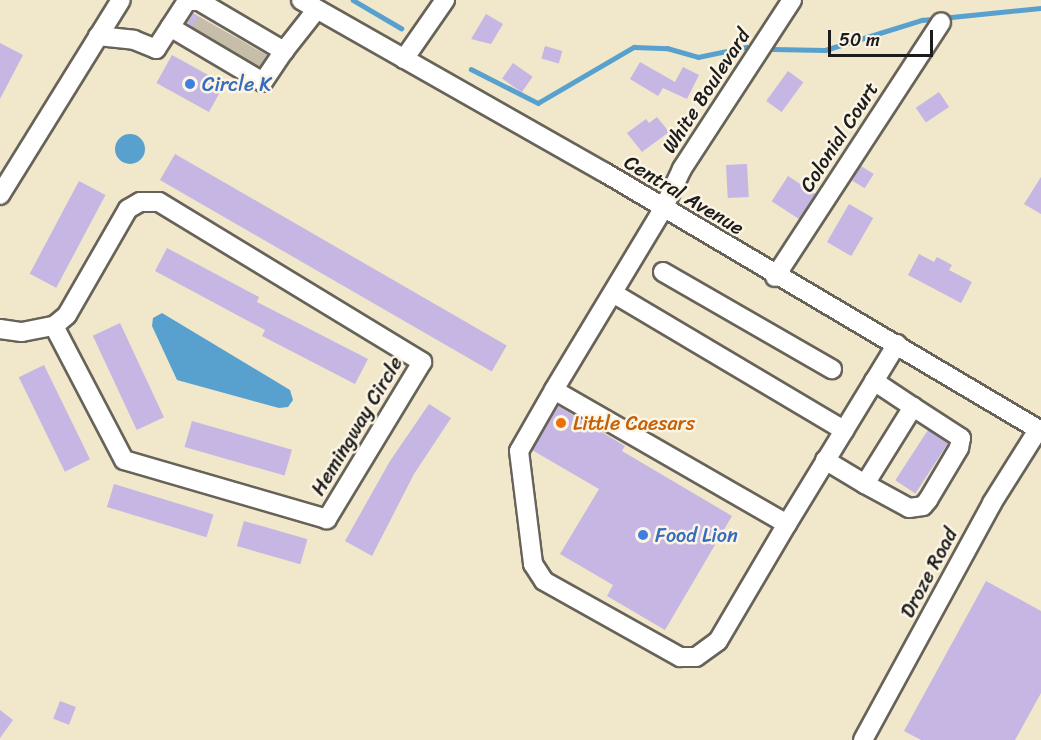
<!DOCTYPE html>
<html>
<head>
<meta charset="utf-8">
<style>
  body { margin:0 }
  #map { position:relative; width:1041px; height:740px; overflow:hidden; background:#f1e7cb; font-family:Sriracha,sans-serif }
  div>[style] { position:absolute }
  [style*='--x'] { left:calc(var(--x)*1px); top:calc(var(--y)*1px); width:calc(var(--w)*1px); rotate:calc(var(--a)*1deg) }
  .water>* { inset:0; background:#58a1cf }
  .round { border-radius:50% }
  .stream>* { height:4.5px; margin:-2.25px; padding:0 2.25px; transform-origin:2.25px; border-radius:2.25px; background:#58a1cf }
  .building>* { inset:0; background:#c6b6e3; transform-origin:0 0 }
  .minor-tunnel>* { height:18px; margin-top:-9px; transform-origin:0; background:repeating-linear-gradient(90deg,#c6bea8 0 18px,transparent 0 27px) }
  .roads { filter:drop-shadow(2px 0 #676359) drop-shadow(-2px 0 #676359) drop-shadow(0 2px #676359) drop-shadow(0 -2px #676359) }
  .minor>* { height:18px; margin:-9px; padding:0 9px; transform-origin:9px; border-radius:9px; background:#fff }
  .dots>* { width:16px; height:16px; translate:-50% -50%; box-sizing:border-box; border:3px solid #fcf5e5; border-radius:50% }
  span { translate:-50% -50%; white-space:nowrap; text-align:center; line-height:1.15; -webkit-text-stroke:5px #fcf5e5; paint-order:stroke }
  .shop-label { font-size:20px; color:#366cbe }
  .left { translate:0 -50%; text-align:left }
  .street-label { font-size:20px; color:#1c1c1c }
  .food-label { font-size:20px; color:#c56008 }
  .scale { position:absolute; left:828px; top:30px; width:105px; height:27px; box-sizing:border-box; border:3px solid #1c1c1c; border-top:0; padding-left:8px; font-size:18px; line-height:21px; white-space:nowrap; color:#1c1c1c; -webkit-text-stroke:4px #fcf5e5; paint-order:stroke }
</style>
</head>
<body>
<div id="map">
  <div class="water">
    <div class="round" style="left:115px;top:134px;width:30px;height:30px"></div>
    <div style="clip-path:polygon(162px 313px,290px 390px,293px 400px,288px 407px,279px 408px,177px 380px,152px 326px,153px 318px)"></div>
  </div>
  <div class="stream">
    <div style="--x:353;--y:0;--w:56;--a:30.3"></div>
    <div style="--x:773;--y:49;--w:52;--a:1.1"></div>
    <div style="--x:825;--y:50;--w:102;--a:-17.2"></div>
    <div style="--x:922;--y:20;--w:120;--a:-5.8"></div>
    <div style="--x:471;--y:69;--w:75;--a:26.9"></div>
    <div style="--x:538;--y:103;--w:111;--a:-30.3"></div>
    <div style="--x:634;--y:47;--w:33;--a:2"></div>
    <div style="--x:667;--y:48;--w:32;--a:16"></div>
    <div style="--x:698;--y:57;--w:49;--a:-11.8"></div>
  </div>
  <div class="building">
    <div style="left:193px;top:13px;width:86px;height:12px;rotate:30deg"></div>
    <div style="clip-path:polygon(486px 14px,503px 24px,491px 44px,471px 39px)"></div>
    <div style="clip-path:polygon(0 43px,23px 55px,0 99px)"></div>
    <div style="left:545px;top:46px;width:18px;height:13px;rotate:16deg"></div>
    <div style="left:172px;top:55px;width:60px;height:32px;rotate:29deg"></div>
    <div style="clip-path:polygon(640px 62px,675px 82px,683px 67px,699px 75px,687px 99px,663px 88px,658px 96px,630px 79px)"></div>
    <div style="left:513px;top:63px;width:24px;height:19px;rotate:35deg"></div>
    <div style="left:788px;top:71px;width:19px;height:37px;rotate:36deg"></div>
    <div style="left:939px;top:92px;width:18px;height:28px;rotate:56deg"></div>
    <div style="clip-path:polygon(657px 117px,669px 132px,642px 152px,627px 133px,646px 119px,649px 123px)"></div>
    <div style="left:175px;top:154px;width:383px;height:30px;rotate:30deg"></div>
    <div style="left:747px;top:164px;width:33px;height:21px;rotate:87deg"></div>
    <div style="left:861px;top:166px;width:15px;height:17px;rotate:32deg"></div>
    <div style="left:788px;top:176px;width:33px;height:30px;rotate:33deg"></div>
    <div style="clip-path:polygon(1041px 177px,1041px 214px,1024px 204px)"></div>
    <div style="left:79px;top:181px;width:30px;height:105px;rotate:28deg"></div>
    <div style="left:849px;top:204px;width:28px;height:44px;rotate:30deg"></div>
    <div style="clip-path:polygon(167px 248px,259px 297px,257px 302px,368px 359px,355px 384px,262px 336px,265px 330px,155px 271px)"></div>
    <div style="clip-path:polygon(919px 254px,934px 262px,937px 257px,952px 265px,949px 270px,972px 282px,961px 303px,908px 275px)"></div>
    <div style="left:120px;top:323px;width:104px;height:30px;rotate:65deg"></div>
    <div style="left:44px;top:365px;width:105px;height:28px;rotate:64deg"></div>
    <div style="clip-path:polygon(429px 404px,451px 418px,414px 474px,372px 556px,345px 541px,390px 461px)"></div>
    <div style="clip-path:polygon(558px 406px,625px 446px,622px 451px,732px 516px,665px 630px,607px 596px,613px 585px,560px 554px,599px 489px,532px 450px)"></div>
    <div style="left:192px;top:421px;width:104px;height:27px;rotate:16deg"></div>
    <div style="left:928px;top:430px;width:24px;height:60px;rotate:33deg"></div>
    <div style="left:114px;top:484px;width:104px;height:24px;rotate:17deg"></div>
    <div style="left:244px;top:521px;width:66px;height:26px;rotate:16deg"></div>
    <div style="clip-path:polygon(986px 581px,1041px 611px,1041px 693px,1015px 740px,921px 740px,904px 731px)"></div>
    <div style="left:60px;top:701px;width:17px;height:19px;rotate:21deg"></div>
    <div style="clip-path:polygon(0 710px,13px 720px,0 738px)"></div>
  </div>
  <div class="minor-tunnel">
    <div style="--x:199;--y:33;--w:14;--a:-60"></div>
    <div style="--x:211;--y:41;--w:15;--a:-62"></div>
    <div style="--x:224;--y:48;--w:15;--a:-62"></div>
    <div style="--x:238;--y:56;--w:15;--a:-58"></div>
    <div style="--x:252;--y:64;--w:15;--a:-62"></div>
  </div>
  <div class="roads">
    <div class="minor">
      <div style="--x:301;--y:0;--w:348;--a:29.6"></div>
      <div style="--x:604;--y:172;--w:508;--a:30.65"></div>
      <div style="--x:792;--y:0;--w:202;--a:123.1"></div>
      <div style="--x:682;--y:169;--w:44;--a:115.4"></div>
      <div style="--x:663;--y:209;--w:211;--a:121.1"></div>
      <div style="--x:554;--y:390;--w:269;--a:29.9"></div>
      <div style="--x:787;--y:524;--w:211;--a:-58.6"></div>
      <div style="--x:170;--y:27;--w:108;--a:30.6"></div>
      <div style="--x:263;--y:82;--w:37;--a:-56"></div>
      <div style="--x:98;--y:36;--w:36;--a:6"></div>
      <div style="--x:134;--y:40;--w:24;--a:22"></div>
      <div style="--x:156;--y:49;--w:57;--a:-57.1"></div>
      <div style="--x:187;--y:1;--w:12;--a:0"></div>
      <div style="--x:199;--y:1;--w:99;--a:30.5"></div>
      <div style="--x:284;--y:51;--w:53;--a:-51.8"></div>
      <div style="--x:404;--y:59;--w:72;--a:-55.2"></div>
      <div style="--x:0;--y:195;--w:229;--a:-58.2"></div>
      <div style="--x:663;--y:272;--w:195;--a:29.9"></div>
      <div style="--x:775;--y:277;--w:304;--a:-56.9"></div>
      <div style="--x:613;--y:293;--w:269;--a:30.7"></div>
      <div style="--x:0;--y:329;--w:22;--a:8"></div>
      <div style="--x:22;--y:332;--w:33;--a:-11"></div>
      <div style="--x:54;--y:326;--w:17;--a:-40"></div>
      <div style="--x:67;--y:315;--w:122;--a:-60.1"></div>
      <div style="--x:128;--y:209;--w:14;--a:-30"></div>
      <div style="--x:140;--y:202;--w:19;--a:0"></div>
      <div style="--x:159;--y:202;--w:308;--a:31.3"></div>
      <div style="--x:422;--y:362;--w:184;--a:121.2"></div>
      <div style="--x:327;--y:519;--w:211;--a:-163.8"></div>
      <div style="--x:124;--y:460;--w:151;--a:-117.6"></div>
      <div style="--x:554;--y:390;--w:70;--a:119.8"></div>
      <div style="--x:519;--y:451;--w:114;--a:82.9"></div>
      <div style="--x:533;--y:564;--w:20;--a:57"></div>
      <div style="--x:544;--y:581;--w:156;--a:29.2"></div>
      <div style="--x:680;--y:657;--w:16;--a:0"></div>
      <div style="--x:696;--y:657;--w:27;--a:-36"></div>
      <div style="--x:718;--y:641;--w:136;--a:-59.5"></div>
      <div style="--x:825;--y:460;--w:47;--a:31"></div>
      <div style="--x:865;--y:484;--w:91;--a:-58.1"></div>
      <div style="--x:913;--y:407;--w:47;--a:-146.3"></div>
      <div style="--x:865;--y:484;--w:50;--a:28.6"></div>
      <div style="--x:909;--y:508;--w:14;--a:-8"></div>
      <div style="--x:923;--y:506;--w:8;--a:-50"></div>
      <div style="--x:928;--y:500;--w:61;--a:-59.2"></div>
      <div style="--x:959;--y:448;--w:10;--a:-79"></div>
      <div style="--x:961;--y:438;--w:57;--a:-147.1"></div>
      <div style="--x:863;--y:740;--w:270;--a:-61.4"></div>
      <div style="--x:992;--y:503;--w:86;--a:-57.8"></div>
    </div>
  </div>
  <div class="dots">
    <div style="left:190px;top:84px;background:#3f7fe0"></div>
    <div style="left:561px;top:423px;background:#e8710a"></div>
    <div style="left:643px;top:535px;background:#3f7fe0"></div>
  </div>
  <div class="shop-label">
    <span class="left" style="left:202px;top:84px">Circle K</span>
    <span class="left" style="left:655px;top:535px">Food Lion</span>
  </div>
  <div class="street-label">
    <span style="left:706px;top:91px;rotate:-57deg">White Boulevard</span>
    <span style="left:839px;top:137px;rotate:-57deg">Colonial Court</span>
    <span style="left:684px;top:195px;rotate:31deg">Central Avenue</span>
    <span style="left:357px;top:426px;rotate:-59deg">Hemingway Circle</span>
    <span style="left:929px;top:573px;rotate:-62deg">Droze Road</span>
  </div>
  <div class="food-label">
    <span class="left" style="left:573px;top:423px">Little Caesars</span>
  </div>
  <div class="scale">50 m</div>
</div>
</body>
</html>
